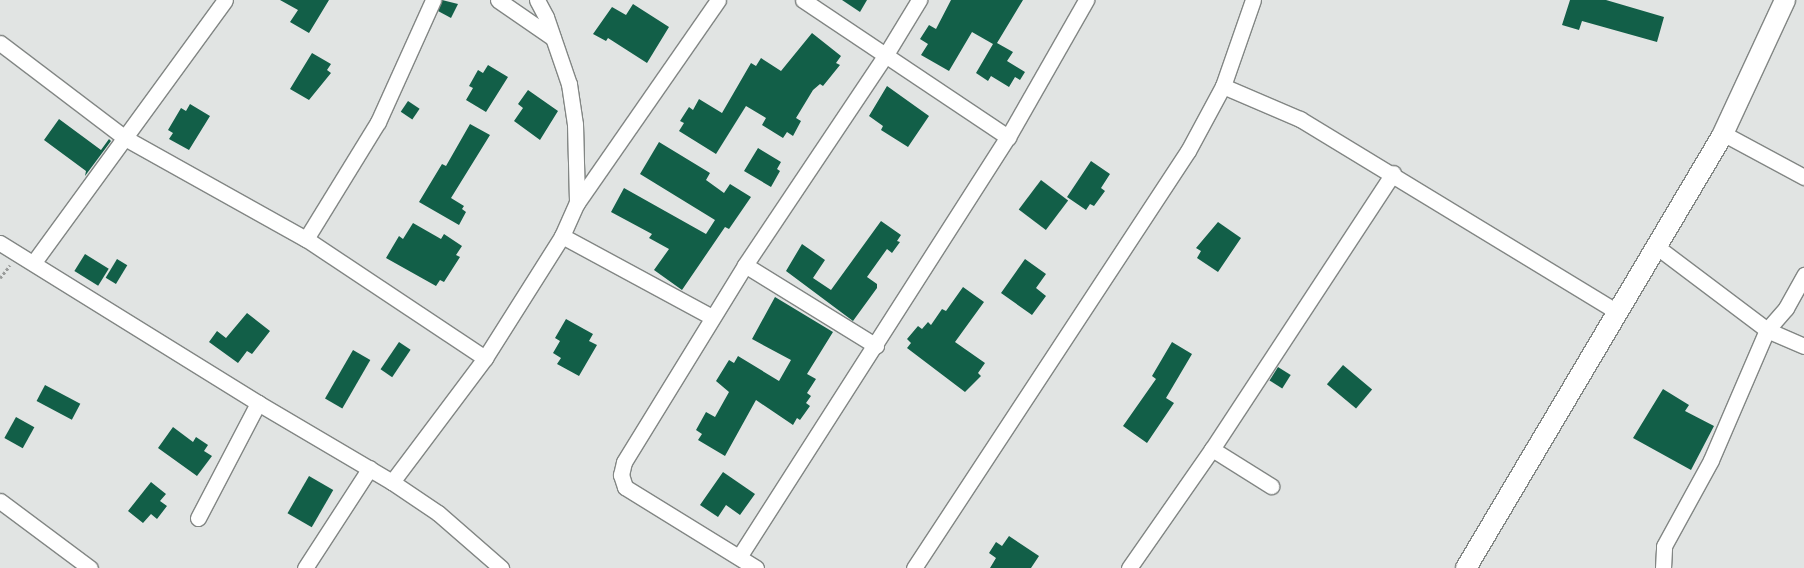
<!DOCTYPE html>
<html>
<head>
<meta charset="utf-8">
<style>
  body { margin:0 }
  #map { position:relative; width:1804px; height:568px; overflow:hidden; background:#e1e4e3; font-family:Rubik,sans-serif }
  div>[style] { position:absolute }
  [style*='--x'] { left:calc(var(--x)*1px); top:calc(var(--y)*1px); width:calc(var(--w)*1px); rotate:calc(var(--a)*1deg) }
  .building>* { inset:0; background:#125f48; transform-origin:0 0 }
  .path>* { height:2.5px; margin-top:-1.25px; transform-origin:0; background:repeating-linear-gradient(90deg,#999b9a 0 2.5px,transparent 0 5px) }
  .roads { filter:drop-shadow(1px 0 #828684) drop-shadow(-1px 0 #828684) drop-shadow(0 1px #828684) drop-shadow(0 -1px #828684) }
  .minor>* { height:15px; margin:-7.5px; padding:0 7.5px; transform-origin:7.5px; border-radius:7.5px; background:#fff }
  .tertiary>* { height:20px; margin:-10px; padding:0 10px; transform-origin:10px; border-radius:10px; background:#fff }
  span { translate:-50% -50%; white-space:nowrap; text-align:center; line-height:1.15; -webkit-text-stroke:5px #eef2f0; paint-order:stroke }
</style>
</head>
<body>
<div id="map">
  <div class="building">
    <div style="clip-path:polygon(280px 0,329px 0,309px 33px,290px 22px,298px 10px)"></div>
    <div style="clip-path:polygon(442px 0,458px 4px,451px 18px,438px 11px)"></div>
    <div style="clip-path:polygon(842px 0,867px 0,860px 12px)"></div>
    <div style="clip-path:polygon(951px 0,1023px 0,997px 43px,1013px 52px,1007px 61px,1025px 72px,1020px 80px,1015px 77px,1009px 87px,991px 76px,988px 81px,976px 73px,993px 44px,972px 32px,949px 71px,921px 55px,928px 44px,920px 39px,929px 25px,936px 29px)"></div>
    <div style="clip-path:polygon(1570px 0,1606px 0,1664px 17px,1657px 42px,1582px 21px,1579px 30px,1562px 25px)"></div>
    <div style="clip-path:polygon(633px 4px,669px 27px,647px 63px,608px 38px,606px 41px,593px 34px,612px 7px,626px 15px)"></div>
    <div style="clip-path:polygon(812px 33px,841px 56px,836px 63px,840px 65px,823px 86px,820px 84px,813px 90px,796px 118px,801px 121px,793px 136px,787px 132px,783px 138px,762px 125px,766px 118px,746px 106px,716px 154px,679px 131px,684px 123px,680px 121px,689px 107px,693px 110px,699px 99px,722px 113px,751px 63px,756px 66px,761px 58px,781px 71px)"></div>
    <div style="clip-path:polygon(312px 53px,331px 64px,327px 70px,331px 73px,309px 100px,290px 89px)"></div>
    <div style="clip-path:polygon(488px 65px,508px 77px,486px 112px,466px 100px,473px 88px,469px 86px,478px 70px,483px 73px)"></div>
    <div style="clip-path:polygon(887px 86px,929px 116px,908px 147px,881px 130px,883px 126px,869px 116px)"></div>
    <div style="clip-path:polygon(528px 90px,558px 111px,540px 140px,514px 121px,523px 108px,518px 104px)"></div>
    <div style="left:408px;top:101px;width:14px;height:13px;rotate:34deg"></div>
    <div style="clip-path:polygon(190px 104px,210px 116px,189px 150px,169px 139px,173px 133px,168px 130px,181px 108px,186px 111px)"></div>
    <div style="clip-path:polygon(59px 119px,101px 150px,109px 139px,111px 141px,85px 176px,86px 171px,44px 140px)"></div>
    <div style="clip-path:polygon(470px 124px,490px 135px,451px 198px,464px 206px,462px 209px,466px 212px,459px 225px,419px 202px,442px 164px,446px 166px)"></div>
    <div style="clip-path:polygon(659px 142px,710px 173px,706px 180px,724px 193px,730px 184px,751px 197px,729px 229px,725px 227px,682px 290px,654px 270px,669px 249px,649px 238px,652px 234px,611px 212px,624px 188px,706px 234px,715px 220px,640px 174px)"></div>
    <div style="clip-path:polygon(758px 148px,781px 162px,777px 169px,780px 171px,771px 187px,744px 171px)"></div>
    <div style="clip-path:polygon(1091px 161px,1110px 174px,1101px 188px,1105px 191px,1094px 206px,1090px 204px,1086px 210px,1067px 197px)"></div>
    <div style="left:1041px;top:180px;width:34px;height:37px;rotate:37deg"></div>
    <div style="clip-path:polygon(881px 221px,901px 235px,897px 241px,900px 242px,892px 253px,887px 249px,867px 277px,877px 284px,877px 288px,853px 321px,786px 271px,802px 244px,825px 260px,813px 278px,831px 290px)"></div>
    <div style="clip-path:polygon(1218px 222px,1241px 238px,1218px 272px,1197px 258px,1201px 251px,1196px 248px)"></div>
    <div style="clip-path:polygon(413px 223px,441px 239px,444px 234px,462px 246px,456px 255px,460px 257px,444px 282px,440px 280px,436px 286px,386px 258px,399px 236px,403px 239px)"></div>
    <div style="left:85px;top:254px;width:28px;height:20px;rotate:32deg"></div>
    <div style="left:117px;top:259px;width:12px;height:22px;rotate:31deg"></div>
    <div style="clip-path:polygon(1025px 259px,1046px 274px,1036px 288px,1046px 296px,1032px 315px,1001px 293px)"></div>
    <div style="clip-path:polygon(963px 287px,984px 302px,955px 342px,985px 363px,978px 373px,981px 376px,965px 392px,907px 348px,911px 343px,907px 339px,918px 326px,922px 329px,928px 322px,931px 325px,942px 309px,946px 311px)"></div>
    <div style="clip-path:polygon(775px 297px,833px 332px,807px 374px,816px 379px,807px 393px,811px 396px,806px 403px,810px 406px,800px 420px,797px 418px,793px 425px,756px 400px,725px 456px,698px 440px,702px 434px,696px 430px,706px 412px,715px 417px,729px 392px,716px 381px,729px 360px,734px 363px,738px 356px,779px 381px,791px 360px,752px 339px)"></div>
    <div style="clip-path:polygon(247px 313px,270px 331px,252px 354px,247px 351px,238px 363px,209px 342px,217px 331px,226px 338px)"></div>
    <div style="clip-path:polygon(566px 319px,593px 334px,589px 341px,597px 345px,579px 376px,557px 364px,561px 358px,553px 353px,560px 341px,555px 338px)"></div>
    <div style="left:399px;top:342px;width:14px;height:33px;rotate:34deg"></div>
    <div style="clip-path:polygon(1172px 342px,1192px 354px,1166px 398px,1174px 403px,1147px 443px,1123px 426px,1156px 379px,1152px 376px)"></div>
    <div style="left:353px;top:350px;width:20px;height:56px;rotate:30deg"></div>
    <div style="left:1343px;top:365px;width:38px;height:25px;rotate:40deg"></div>
    <div style="left:1278px;top:367px;width:15px;height:16px;rotate:32deg"></div>
    <div style="left:45px;top:385px;width:40px;height:18px;rotate:28deg"></div>
    <div style="clip-path:polygon(1663px 389px,1689px 405px,1685px 411px,1714px 426px,1691px 470px,1633px 438px)"></div>
    <div style="left:16px;top:417px;width:21px;height:24px;rotate:29deg"></div>
    <div style="clip-path:polygon(173px 427px,193px 442px,196px 437px,208px 445px,204px 451px,212px 456px,197px 476px,158px 448px)"></div>
    <div style="clip-path:polygon(723px 472px,755px 494px,740px 515px,726px 505px,718px 517px,700px 505px)"></div>
    <div style="left:309px;top:476px;width:28px;height:43px;rotate:30deg"></div>
    <div style="clip-path:polygon(151px 482px,166px 494px,160px 501px,167px 506px,157px 519px,151px 514px,143px 523px,128px 511px)"></div>
    <div style="clip-path:polygon(1009px 536px,1039px 556px,1031px 568px,990px 568px,996px 558px,989px 553px,996px 542px,1002px 546px)"></div>
  </div>
  <div class="path">
    <div style="--x:0;--y:278;--w:16;--a:-52"></div>
  </div>
  <div class="roads">
    <div class="minor">
      <div style="--x:498;--y:0;--w:67;--a:34.6"></div>
      <div style="--x:537;--y:0;--w:19;--a:62"></div>
      <div style="--x:546;--y:17;--w:71;--a:71.1"></div>
      <div style="--x:569;--y:84;--w:40;--a:81.5"></div>
      <div style="--x:575;--y:124;--w:79;--a:88.5"></div>
      <div style="--x:803;--y:0;--w:247;--a:33.8"></div>
      <div style="--x:0;--y:43;--w:157;--a:37.2"></div>
      <div style="--x:125;--y:138;--w:207;--a:29.2"></div>
      <div style="--x:306;--y:239;--w:215;--a:33.6"></div>
      <div style="--x:1223;--y:86;--w:84;--a:23.2"></div>
      <div style="--x:1300;--y:119;--w:371;--a:31.3"></div>
      <div style="--x:1724;--y:134;--w:91;--a:28.3"></div>
      <div style="--x:562;--y:236;--w:170;--a:28.4"></div>
      <div style="--x:306;--y:239;--w:137;--a:-58.4"></div>
      <div style="--x:378;--y:122;--w:134;--a:-65.7"></div>
      <div style="--x:0;--y:243;--w:304;--a:31.8"></div>
      <div style="--x:258;--y:403;--w:156;--a:30.5"></div>
      <div style="--x:392;--y:482;--w:55;--a:34"></div>
      <div style="--x:438;--y:513;--w:84;--a:41.1"></div>
      <div style="--x:1657;--y:247;--w:138;--a:37"></div>
      <div style="--x:1767;--y:330;--w:40;--a:23.4"></div>
      <div style="--x:34;--y:262;--w:324;--a:-53.9"></div>
      <div style="--x:745;--y:265;--w:154;--a:31.7"></div>
      <div style="--x:1212;--y:449;--w:70;--a:32.1"></div>
      <div style="--x:392;--y:482;--w:155;--a:-53.1"></div>
      <div style="--x:485;--y:358;--w:144;--a:-57.7"></div>
      <div style="--x:562;--y:236;--w:36;--a:-66"></div>
      <div style="--x:577;--y:203;--w:247;--a:-55.2"></div>
      <div style="--x:0;--y:501;--w:112;--a:36.7"></div>
      <div style="--x:198;--y:518;--w:130;--a:-62.4"></div>
      <div style="--x:739;--y:557;--w:499;--a:-57.4"></div>
      <div style="--x:1008;--y:137;--w:158;--a:-60.3"></div>
      <div style="--x:305;--y:568;--w:119;--a:-57"></div>
      <div style="--x:756;--y:568;--w:154;--a:-148.3"></div>
      <div style="--x:625;--y:487;--w:13;--a:-108"></div>
      <div style="--x:621;--y:475;--w:13;--a:-77"></div>
      <div style="--x:624;--y:462;--w:231;--a:-58.4"></div>
      <div style="--x:745;--y:265;--w:252;--a:-56.2"></div>
      <div style="--x:885;--y:56;--w:66;--a:-58.7"></div>
      <div style="--x:914;--y:568;--w:499;--a:-56.7"></div>
      <div style="--x:1188;--y:151;--w:74;--a:-61.7"></div>
      <div style="--x:1223;--y:86;--w:91;--a:-70.8"></div>
      <div style="--x:1129;--y:568;--w:145;--a:-55.1"></div>
      <div style="--x:1212;--y:449;--w:330;--a:-56.7"></div>
      <div style="--x:1663;--y:568;--w:22;--a:-87"></div>
      <div style="--x:1664;--y:546;--w:98;--a:-61.3"></div>
      <div style="--x:1711;--y:460;--w:142;--a:-66.7"></div>
      <div style="--x:1767;--y:330;--w:29;--a:-49"></div>
      <div style="--x:1786;--y:308;--w:38;--a:-61"></div>
    </div>
    <div class="tertiary">
      <div style="--x:1466;--y:568;--w:502;--a:-59.35"></div>
      <div style="--x:1722;--y:136;--w:150;--a:-65.1"></div>
    </div>
  </div>
</div>
</body>
</html>
